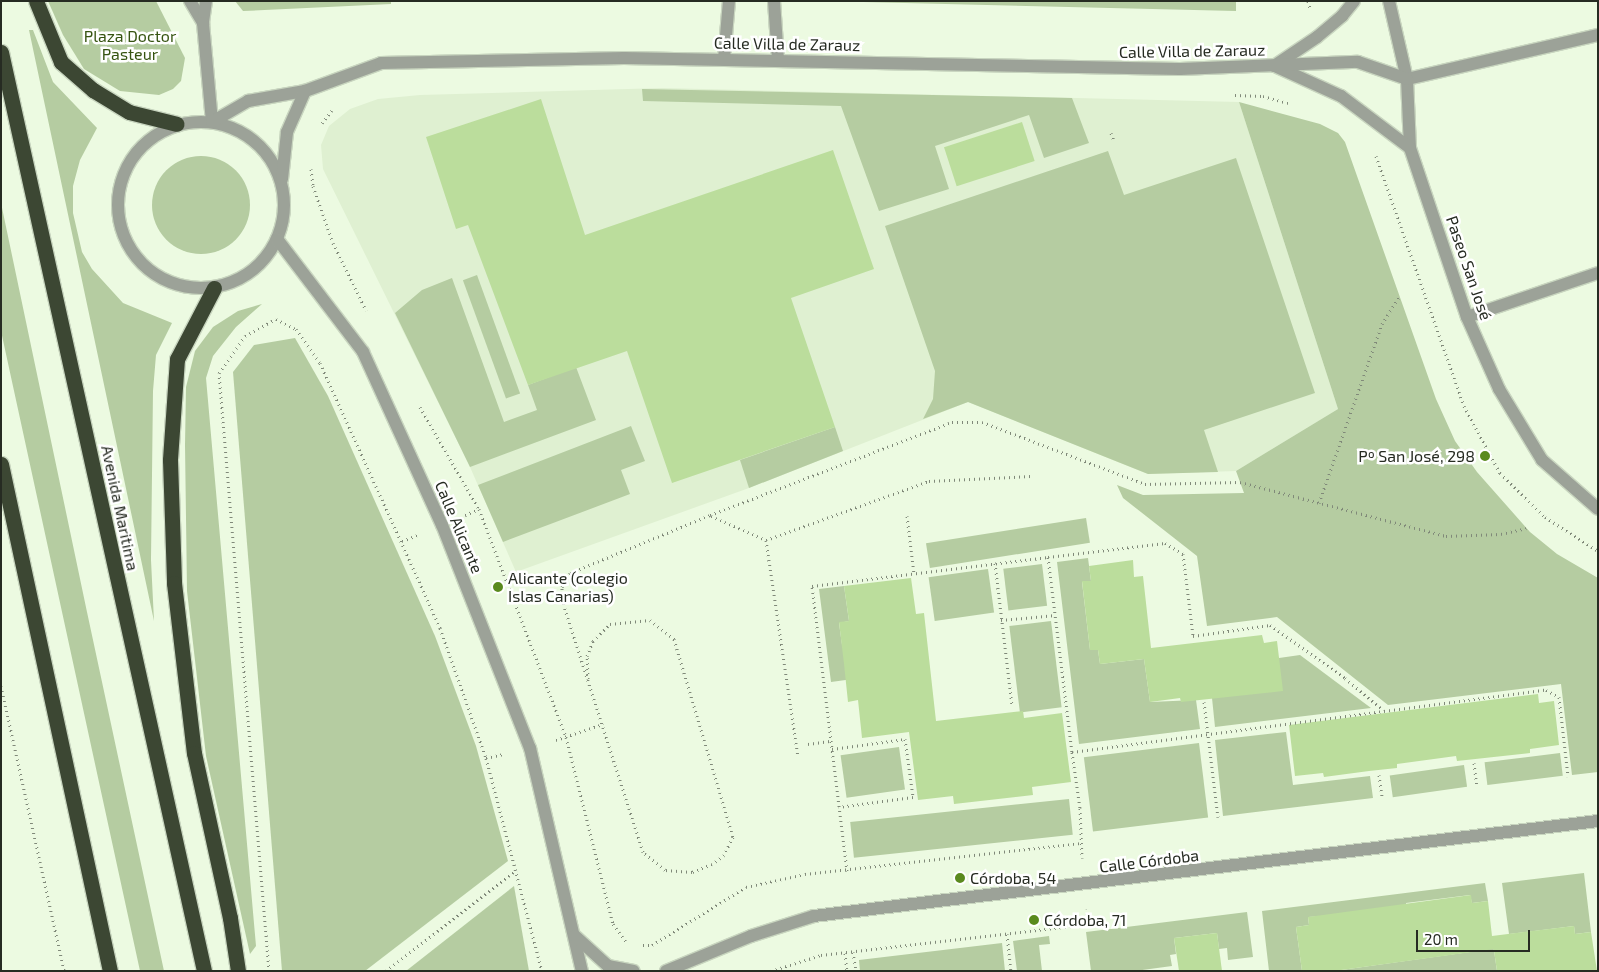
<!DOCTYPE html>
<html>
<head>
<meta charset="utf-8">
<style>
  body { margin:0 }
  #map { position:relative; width:1599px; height:972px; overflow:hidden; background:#ecfae1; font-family:"Exo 2",sans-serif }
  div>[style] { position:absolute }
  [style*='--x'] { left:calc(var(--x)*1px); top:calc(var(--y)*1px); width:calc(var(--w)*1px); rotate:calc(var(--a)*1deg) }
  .built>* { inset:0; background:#dff0d1 }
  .green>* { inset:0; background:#b5cca1; transform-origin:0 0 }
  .round { border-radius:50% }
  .building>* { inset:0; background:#bbdd9c; transform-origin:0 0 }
  .path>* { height:3px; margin-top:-1.5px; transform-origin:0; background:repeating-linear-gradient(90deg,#808979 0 1px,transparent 0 5px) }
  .roads { filter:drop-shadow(1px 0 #c8d5bf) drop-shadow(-1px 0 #c8d5bf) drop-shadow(0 1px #c8d5bf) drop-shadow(0 -1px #c8d5bf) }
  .minor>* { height:12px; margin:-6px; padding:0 6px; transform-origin:6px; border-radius:6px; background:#9ca298 }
  .minor>.ring { margin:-6px; padding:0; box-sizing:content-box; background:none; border:12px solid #9ca298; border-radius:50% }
  .highway>* { height:15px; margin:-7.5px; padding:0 7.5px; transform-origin:7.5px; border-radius:7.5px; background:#3c4733 }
  .dots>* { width:14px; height:14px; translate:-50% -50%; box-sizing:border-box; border:2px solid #fff; border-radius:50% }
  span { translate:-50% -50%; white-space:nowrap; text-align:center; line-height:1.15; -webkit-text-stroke:5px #fff; paint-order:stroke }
  .park-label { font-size:16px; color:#365411 }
  .street-label { font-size:16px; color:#262b22 }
  .poi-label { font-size:16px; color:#262b22 }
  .right { translate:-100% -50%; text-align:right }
  .left { translate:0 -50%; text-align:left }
  .frame { position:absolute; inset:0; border:2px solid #262b22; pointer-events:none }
  .scale { position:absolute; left:1416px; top:930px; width:114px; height:22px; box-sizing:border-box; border:2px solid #262b22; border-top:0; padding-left:6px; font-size:15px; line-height:18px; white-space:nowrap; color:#262b22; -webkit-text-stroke:4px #fff; paint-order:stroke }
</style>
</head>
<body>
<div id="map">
  <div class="built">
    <div style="clip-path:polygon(662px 88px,1239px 102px,1338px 409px,1236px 471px,1148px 474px,968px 402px,749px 488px,516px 572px,470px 467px,323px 169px,321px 145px,329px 126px,350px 109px,378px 99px,420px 95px)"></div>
  </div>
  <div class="green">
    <div style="clip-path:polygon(48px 1px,156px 1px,185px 58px,181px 81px,173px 89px,159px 95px,120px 91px,84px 69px,63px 35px)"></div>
    <div style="clip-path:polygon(235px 1px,391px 1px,391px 4px,243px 11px)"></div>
    <div style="clip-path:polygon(822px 1px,1236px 1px,1236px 11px)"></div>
    <div style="clip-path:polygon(29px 30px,33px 30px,53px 82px,97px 128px,80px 160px,73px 186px,73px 213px,82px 252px,92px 269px,123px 303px,172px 323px,156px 355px,153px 391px,151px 560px,154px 621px)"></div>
    <div style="clip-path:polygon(642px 89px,1072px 98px,1089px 143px,1044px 158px,1029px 115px,935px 146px,949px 189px,879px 211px,841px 106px,643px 101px)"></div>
    <div style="clip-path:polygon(1239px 102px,1320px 124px,1338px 133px,1345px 142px,1436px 399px,1455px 441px,1477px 472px,1530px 532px,1557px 554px,1598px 578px,1598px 772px,1572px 775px,1561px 684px,1388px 705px,1277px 617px,1207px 626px,1197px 556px,1123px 498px,1117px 485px,1143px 495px,1244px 493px,1236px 471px,1338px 409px)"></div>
    <div style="clip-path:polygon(1108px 151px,1124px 195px,1236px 158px,1315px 393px,1204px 430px,1218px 472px,1148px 474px,968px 402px,923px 419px,933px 399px,935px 371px,885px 226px)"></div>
    <div class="round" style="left:152px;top:156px;width:98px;height:98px"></div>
    <div style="clip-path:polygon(1px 203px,87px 612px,164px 971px,140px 971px,1px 331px)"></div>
    <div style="left:477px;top:275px;width:126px;height:15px;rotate:70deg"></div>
    <div style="clip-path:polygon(452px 278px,504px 422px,537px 410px,528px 385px,576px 367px,596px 420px,470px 467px,395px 313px,422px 290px)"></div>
    <div style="clip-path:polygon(262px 304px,236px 327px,213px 356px,206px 378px,256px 946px,250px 954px,206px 756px,187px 591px,185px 445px,186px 387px,195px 351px,213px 327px,238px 311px)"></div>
    <div style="clip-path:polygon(295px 338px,328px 396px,435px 636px,476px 746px,508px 861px,365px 971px,282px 971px,233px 372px,254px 345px)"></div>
    <div style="clip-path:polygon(631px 426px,645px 461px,621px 470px,630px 494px,503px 542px,478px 485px)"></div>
    <div style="clip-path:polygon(835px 427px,843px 451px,749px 488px,740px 460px)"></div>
    <div style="left:1086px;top:518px;width:25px;height:162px;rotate:81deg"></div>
    <div style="clip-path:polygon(1088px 558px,1091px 581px,1082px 582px,1090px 650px,1098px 650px,1100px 664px,1144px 659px,1150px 702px,1196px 700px,1200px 729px,1079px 744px,1057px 562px)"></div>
    <div style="left:1042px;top:564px;width:42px;height:39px;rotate:83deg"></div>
    <div style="left:988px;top:569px;width:44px;height:60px;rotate:82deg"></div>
    <div style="clip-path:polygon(844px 586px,849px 621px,839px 623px,842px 645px,853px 679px,831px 682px,819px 589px)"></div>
    <div style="left:1051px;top:621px;width:87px;height:42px;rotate:83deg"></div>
    <div style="clip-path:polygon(1300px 655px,1371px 708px,1215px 727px,1212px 698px,1279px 658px)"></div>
    <div style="clip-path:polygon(1286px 732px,1293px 785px,1370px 776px,1373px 798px,1223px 816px,1215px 740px)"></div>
    <div style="left:1199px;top:743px;width:75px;height:116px;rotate:83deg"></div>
    <div style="left:899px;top:747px;width:43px;height:59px;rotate:82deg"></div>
    <div style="left:1560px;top:753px;width:23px;height:76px;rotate:83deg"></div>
    <div style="left:1464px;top:765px;width:22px;height:75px;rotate:82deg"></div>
    <div style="left:1069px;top:799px;width:36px;height:220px;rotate:84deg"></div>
    <div style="clip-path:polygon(1584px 873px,1591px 932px,1575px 934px,1574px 926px,1509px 934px,1502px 883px)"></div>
    <div style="clip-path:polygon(1485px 883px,1488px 901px,1472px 903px,1470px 895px,1406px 903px,1406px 911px,1308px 917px,1309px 925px,1296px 927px,1302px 971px,1269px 971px,1262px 911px)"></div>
    <div style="clip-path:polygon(514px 886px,529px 971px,406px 971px)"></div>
    <div style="clip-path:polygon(1247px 912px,1253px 957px,1228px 960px,1227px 948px,1219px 949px,1217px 933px,1174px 938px,1176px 954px,1170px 955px,1172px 966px,1135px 971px,1091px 971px,1086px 932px)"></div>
    <div style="clip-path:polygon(1049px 936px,1050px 944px,1039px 945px,1042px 971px,1017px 971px,1013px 941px)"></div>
    <div style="clip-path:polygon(1002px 943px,1005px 971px,860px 971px,859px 960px)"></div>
    <div style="clip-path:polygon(1493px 944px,1497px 971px,1334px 971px,1477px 951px)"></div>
  </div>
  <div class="building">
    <div style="clip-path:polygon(541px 99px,585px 235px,833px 150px,874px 269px,791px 298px,835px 427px,672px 483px,627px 351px,528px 385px,468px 225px,456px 229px,426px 137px)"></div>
    <div style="left:1022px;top:122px;width:41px;height:82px;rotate:72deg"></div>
    <div style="clip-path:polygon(1133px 560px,1134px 577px,1143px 576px,1151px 648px,1262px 635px,1264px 643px,1277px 641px,1283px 691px,1181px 702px,1180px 698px,1150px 702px,1144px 659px,1100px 664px,1098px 650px,1090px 650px,1082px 581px,1091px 581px,1089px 566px)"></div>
    <div style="clip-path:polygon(911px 578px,916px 614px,924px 613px,936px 721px,1023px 711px,1024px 718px,1062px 713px,1071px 782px,1032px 787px,1033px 795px,954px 804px,953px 796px,918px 800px,909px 732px,862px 738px,858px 700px,848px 702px,844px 664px,839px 622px,849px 621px,844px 586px)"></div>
    <div style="clip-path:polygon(1538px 694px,1539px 703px,1554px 701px,1559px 745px,1530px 749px,1530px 753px,1457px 761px,1456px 756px,1397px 764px,1397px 768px,1369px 771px,1324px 777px,1323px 773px,1295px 776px,1289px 725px)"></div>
    <div style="clip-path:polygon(1471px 895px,1472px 903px,1488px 901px,1492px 936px,1574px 926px,1575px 934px,1591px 932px,1597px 971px,1497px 971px,1493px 944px,1494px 949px,1334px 971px,1302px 971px,1296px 927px,1309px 925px,1308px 917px)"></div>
    <div style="clip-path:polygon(1217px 933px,1222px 971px,1179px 971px,1174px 938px)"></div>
  </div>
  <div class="path">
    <div style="--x:1308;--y:1;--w:7;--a:74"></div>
    <div style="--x:1235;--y:95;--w:28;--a:2"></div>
    <div style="--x:1263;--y:96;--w:26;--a:16"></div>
    <div style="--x:322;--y:123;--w:16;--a:-52"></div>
    <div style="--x:1111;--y:133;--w:9;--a:69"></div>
    <div style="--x:1376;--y:156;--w:265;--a:70.6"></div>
    <div style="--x:1464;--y:406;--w:76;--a:61.8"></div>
    <div style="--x:1500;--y:473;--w:63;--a:44.4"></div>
    <div style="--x:1545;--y:517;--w:63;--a:32.7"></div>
    <div style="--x:311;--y:169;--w:17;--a:83"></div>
    <div style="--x:313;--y:186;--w:60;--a:70.7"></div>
    <div style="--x:333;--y:243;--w:75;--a:63.8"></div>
    <div style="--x:420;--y:407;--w:118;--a:60"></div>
    <div style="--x:479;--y:509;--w:244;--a:69.1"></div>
    <div style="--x:566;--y:737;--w:193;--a:75.9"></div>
    <div style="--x:613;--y:924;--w:24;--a:54"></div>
    <div style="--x:1319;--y:503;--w:190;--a:-70.6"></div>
    <div style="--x:1382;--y:324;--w:32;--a:-58"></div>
    <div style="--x:465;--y:515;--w:15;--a:-23"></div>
    <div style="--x:711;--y:516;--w:60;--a:23.6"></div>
    <div style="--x:766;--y:540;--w:219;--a:81.6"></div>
    <div style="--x:907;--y:516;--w:58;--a:83.1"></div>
    <div style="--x:766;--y:540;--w:173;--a:-19.9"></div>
    <div style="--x:929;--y:481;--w:102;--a:-2.8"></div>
    <div style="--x:402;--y:541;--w:17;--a:-21"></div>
    <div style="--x:1048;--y:557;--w:118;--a:-6.8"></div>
    <div style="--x:1165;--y:543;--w:21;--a:31"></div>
    <div style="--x:1183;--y:554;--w:83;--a:83"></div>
    <div style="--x:1193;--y:636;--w:78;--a:-8.1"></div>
    <div style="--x:1270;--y:625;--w:92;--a:35.2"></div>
    <div style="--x:1345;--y:678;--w:50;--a:40.1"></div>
    <div style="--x:995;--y:563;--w:143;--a:83.2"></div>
    <div style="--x:1001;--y:620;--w:55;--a:-5.2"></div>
    <div style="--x:588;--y:679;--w:23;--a:-92"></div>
    <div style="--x:587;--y:656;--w:16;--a:-68"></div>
    <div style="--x:593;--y:641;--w:24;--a:-45"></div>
    <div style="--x:610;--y:624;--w:40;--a:-5.7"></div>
    <div style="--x:650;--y:620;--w:31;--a:38"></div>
    <div style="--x:674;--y:639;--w:207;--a:73.4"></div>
    <div style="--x:733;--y:837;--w:20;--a:117"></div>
    <div style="--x:724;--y:855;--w:15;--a:143"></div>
    <div style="--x:712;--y:864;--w:22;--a:158"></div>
    <div style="--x:692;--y:872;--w:27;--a:-176"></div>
    <div style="--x:665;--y:870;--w:28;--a:-141"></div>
    <div style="--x:643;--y:852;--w:265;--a:-107.8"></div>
    <div style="--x:562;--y:600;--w:13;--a:-90"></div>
    <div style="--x:562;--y:587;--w:16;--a:-60"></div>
    <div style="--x:570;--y:573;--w:152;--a:-22.5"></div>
    <div style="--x:710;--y:515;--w:259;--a:-21"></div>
    <div style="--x:952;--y:422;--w:30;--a:0"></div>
    <div style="--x:982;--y:422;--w:174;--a:20.8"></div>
    <div style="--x:1145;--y:484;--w:95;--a:-1.2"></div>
    <div style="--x:1240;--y:482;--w:213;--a:14.7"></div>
    <div style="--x:1446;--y:536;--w:55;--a:-2.1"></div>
    <div style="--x:1501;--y:534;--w:26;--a:-13"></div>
    <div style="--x:1;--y:686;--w:292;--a:77.5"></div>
    <div style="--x:1204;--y:702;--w:116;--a:83.1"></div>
    <div style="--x:556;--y:740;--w:50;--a:-18.8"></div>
    <div style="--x:808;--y:744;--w:22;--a:-8"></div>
    <div style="--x:832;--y:749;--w:74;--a:-7.8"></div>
    <div style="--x:905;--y:739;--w:59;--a:82.1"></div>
    <div style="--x:913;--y:797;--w:75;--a:172.3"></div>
    <div style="--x:1072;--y:752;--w:57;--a:81.9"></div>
    <div style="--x:1080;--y:808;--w:50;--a:87.7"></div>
    <div style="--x:486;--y:758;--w:18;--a:-13"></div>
    <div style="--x:1474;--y:763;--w:23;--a:83"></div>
    <div style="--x:1379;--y:775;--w:22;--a:82"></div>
    <div style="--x:847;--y:871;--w:287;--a:-97"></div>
    <div style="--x:812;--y:586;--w:238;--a:-7"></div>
    <div style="--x:1048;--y:557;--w:196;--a:83"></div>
    <div style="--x:1072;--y:752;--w:478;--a:-7.5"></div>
    <div style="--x:1546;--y:690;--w:15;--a:28"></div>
    <div style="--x:1559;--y:697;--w:80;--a:83.5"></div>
    <div style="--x:1007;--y:934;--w:37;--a:84"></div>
    <div style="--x:643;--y:945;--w:9;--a:0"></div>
    <div style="--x:652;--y:945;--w:110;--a:-31.7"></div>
    <div style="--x:746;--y:887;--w:60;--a:-12.4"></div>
    <div style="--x:805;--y:874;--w:277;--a:-6.4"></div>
    <div style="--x:853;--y:952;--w:19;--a:81"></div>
    <div style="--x:845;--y:953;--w:18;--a:84"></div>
    <div style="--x:269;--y:971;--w:600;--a:-94.78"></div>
    <div style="--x:219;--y:373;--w:45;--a:-54.9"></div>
    <div style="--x:245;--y:336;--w:35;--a:-29"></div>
    <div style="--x:276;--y:319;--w:22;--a:27"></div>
    <div style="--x:296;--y:329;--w:42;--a:54.8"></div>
    <div style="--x:320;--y:363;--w:291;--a:65.6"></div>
    <div style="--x:440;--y:628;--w:138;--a:70.5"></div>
    <div style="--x:486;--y:758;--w:220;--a:75.3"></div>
    <div style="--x:386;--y:971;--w:165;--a:-37.8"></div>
    <div style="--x:771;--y:971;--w:52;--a:-17.7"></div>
    <div style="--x:821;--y:955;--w:269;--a:-6.6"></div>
    <div style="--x:1088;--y:924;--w:15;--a:-94"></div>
  </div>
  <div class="roads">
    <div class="minor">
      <div style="--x:190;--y:1;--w:26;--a:59"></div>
      <div style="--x:206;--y:1;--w:22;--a:98"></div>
      <div style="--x:203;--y:23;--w:99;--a:84.8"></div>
      <div style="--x:774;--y:1;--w:59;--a:86.1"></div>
      <div style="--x:1389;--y:1;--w:80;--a:77"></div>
      <div style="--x:1407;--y:79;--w:69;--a:87.5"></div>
      <div style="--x:1410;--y:148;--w:178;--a:71.4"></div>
      <div style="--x:1467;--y:317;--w:79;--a:66"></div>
      <div style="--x:1499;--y:389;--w:83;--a:58.8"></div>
      <div style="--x:1542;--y:460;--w:74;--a:41.2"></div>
      <div style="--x:724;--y:59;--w:58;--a:-85.1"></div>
      <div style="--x:1274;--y:66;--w:52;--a:-34"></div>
      <div style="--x:1317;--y:37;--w:33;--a:-40"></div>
      <div style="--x:1342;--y:16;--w:19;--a:-51"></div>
      <div style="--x:1277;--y:67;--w:70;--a:24.4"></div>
      <div style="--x:1341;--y:96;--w:86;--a:37"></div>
      <div style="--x:1407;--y:79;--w:196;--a:-13"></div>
      <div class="ring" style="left:118px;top:122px;width:154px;height:154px"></div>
      <div style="--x:212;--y:122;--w:42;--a:-30.3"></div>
      <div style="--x:248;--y:101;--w:58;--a:-10"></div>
      <div style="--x:305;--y:91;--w:81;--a:-20.2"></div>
      <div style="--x:381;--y:63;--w:243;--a:-1.2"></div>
      <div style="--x:624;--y:58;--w:556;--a:1.13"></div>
      <div style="--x:1180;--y:69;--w:178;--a:-2.3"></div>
      <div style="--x:1358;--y:62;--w:52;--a:19.1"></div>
      <div style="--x:282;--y:179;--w:47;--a:-83.9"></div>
      <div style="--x:287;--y:132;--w:45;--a:-66.3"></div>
      <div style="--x:277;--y:239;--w:142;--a:52.7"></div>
      <div style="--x:363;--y:352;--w:190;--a:65.5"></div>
      <div style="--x:442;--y:525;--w:240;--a:68.5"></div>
      <div style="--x:530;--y:748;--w:229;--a:76.9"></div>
      <div style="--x:1467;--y:317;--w:138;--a:-18.6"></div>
      <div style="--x:575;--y:936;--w:45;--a:42.3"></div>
      <div style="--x:608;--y:966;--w:26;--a:11"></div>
      <div style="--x:666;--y:971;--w:92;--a:-22.4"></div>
      <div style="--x:751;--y:936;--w:66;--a:-17.6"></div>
      <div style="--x:814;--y:916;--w:790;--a:-6.91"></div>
    </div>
    <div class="highway">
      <div style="--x:36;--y:1;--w:66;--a:67.7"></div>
      <div style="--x:61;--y:62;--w:43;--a:41.2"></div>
      <div style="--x:93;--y:90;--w:42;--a:31.4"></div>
      <div style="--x:129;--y:112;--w:49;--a:14"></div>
      <div style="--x:1;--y:52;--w:941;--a:77.54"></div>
      <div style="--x:214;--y:288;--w:80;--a:117.5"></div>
      <div style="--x:177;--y:359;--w:101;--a:94"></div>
      <div style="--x:170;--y:460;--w:123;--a:88.1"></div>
      <div style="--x:174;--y:583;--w:171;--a:83.3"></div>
      <div style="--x:194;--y:753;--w:169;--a:77.7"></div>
      <div style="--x:230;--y:918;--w:54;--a:81.4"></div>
      <div style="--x:1;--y:464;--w:519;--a:77.87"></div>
    </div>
  </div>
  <div class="dots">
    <div style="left:1485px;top:456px;background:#5a8a1e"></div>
    <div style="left:498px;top:587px;background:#5a8a1e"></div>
    <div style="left:960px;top:878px;background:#5a8a1e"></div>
    <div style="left:1034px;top:920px;background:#5a8a1e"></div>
  </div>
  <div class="park-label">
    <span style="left:130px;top:45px">Plaza Doctor<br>Pasteur</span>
  </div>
  <div class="street-label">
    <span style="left:787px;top:44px;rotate:1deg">Calle Villa de Zarauz</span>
    <span style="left:1192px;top:51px;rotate:-1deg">Calle Villa de Zarauz</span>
    <span style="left:1469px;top:268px;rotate:71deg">Paseo San José</span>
    <span style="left:120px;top:508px;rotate:78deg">Avenida Maritima</span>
    <span style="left:459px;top:527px;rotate:67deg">Calle Alicante</span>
    <span style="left:1149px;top:861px;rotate:-7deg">Calle Córdoba</span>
  </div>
  <div class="poi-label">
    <span class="right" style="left:1475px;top:456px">Pº San José, 298</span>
    <span class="left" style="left:508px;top:587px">Alicante (colegio<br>Islas Canarias)</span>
    <span class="left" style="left:970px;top:878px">Córdoba, 54</span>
    <span class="left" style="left:1044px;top:920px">Córdoba, 71</span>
  </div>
  <div class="frame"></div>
  <div class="scale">20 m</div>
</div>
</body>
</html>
